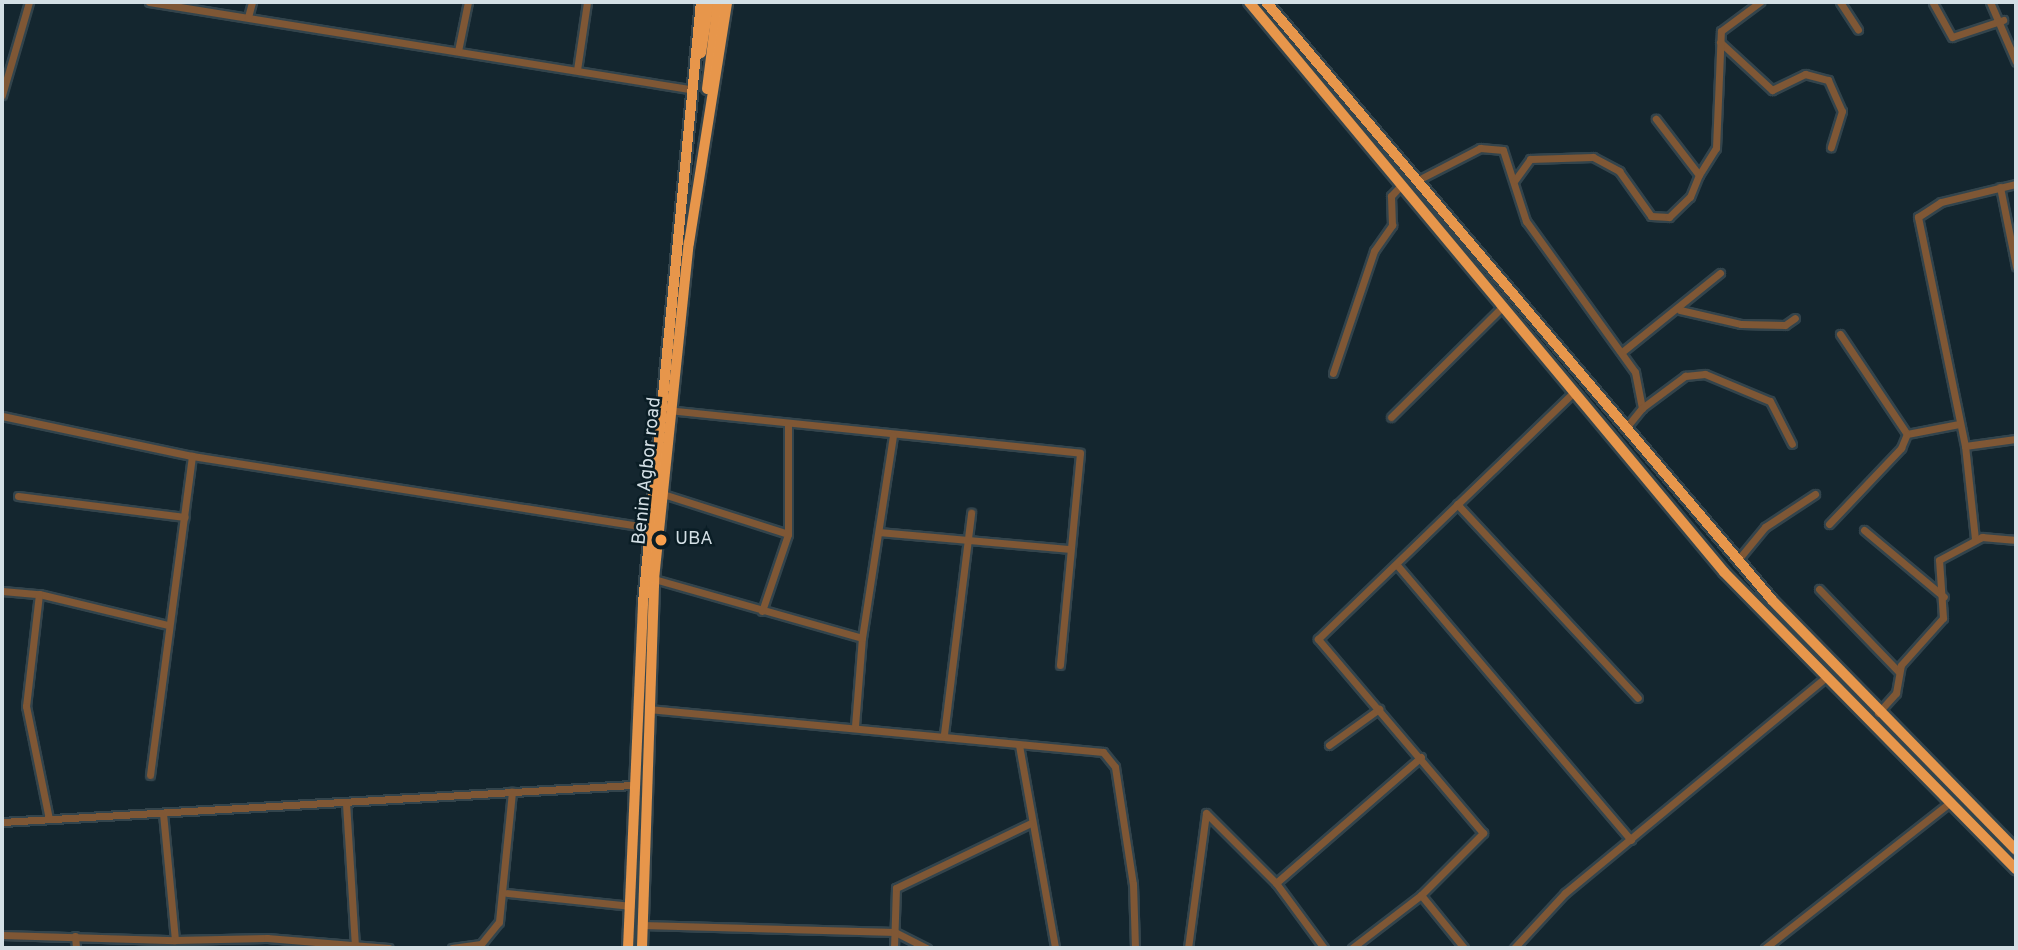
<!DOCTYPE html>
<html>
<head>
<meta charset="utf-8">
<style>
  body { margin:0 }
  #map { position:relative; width:2018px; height:950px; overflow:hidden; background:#14262f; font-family:Overpass,sans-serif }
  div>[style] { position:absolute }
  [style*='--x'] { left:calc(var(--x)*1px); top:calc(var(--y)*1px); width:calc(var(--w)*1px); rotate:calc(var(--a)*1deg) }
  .roads { filter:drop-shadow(2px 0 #33444c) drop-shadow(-2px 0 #33444c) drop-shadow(0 2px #33444c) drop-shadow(0 -2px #33444c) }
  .minor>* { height:7px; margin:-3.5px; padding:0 3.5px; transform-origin:3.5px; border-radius:3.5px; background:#7f5735 }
  .trunk>* { height:10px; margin:-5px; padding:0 5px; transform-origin:5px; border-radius:5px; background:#e7964b }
  .dots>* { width:19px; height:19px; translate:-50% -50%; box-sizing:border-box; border:4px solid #0a1d25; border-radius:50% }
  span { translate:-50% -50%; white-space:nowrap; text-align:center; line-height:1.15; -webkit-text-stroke:5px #0a1d25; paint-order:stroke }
  .street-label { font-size:19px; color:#d3dfe5 }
  .poi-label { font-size:19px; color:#d3dfe5 }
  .left { translate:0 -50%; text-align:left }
  .frame { position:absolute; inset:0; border:4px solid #d3dfe5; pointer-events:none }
</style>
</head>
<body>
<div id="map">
  <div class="roads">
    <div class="minor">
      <div style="--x:149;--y:2;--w:547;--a:9.15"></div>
      <div style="--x:1840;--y:2;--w:33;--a:57"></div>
      <div style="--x:1990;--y:2;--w:65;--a:66.6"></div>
      <div style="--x:1933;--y:3;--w:39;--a:61"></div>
      <div style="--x:1952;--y:37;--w:54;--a:-18.4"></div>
      <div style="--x:248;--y:17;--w:16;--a:-75"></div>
      <div style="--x:1720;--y:42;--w:71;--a:42.7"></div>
      <div style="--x:1772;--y:90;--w:37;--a:-26"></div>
      <div style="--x:1805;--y:74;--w:24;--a:15"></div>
      <div style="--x:1828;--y:80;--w:34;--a:66"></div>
      <div style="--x:1842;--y:111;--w:38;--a:107"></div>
      <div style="--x:458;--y:51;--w:50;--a:-78.5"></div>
      <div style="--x:577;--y:70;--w:69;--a:-81.6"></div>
      <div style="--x:2;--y:95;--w:97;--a:-73.8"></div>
      <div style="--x:1699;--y:175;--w:32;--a:-58"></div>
      <div style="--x:1716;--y:148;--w:117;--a:-87.6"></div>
      <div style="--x:1721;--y:31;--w:49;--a:-36.6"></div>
      <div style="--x:1420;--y:179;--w:68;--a:-27.3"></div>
      <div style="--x:1480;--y:148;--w:23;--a:5"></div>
      <div style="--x:1503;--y:150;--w:75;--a:72.1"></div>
      <div style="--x:1526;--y:221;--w:186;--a:54.2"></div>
      <div style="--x:1635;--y:372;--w:37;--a:79"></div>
      <div style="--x:1642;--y:408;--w:27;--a:129"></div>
      <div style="--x:1515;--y:180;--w:26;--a:-54"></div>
      <div style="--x:1530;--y:159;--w:63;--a:-1.8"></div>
      <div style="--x:1593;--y:157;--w:30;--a:28"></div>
      <div style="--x:1619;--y:171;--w:55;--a:54.6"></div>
      <div style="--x:1651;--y:216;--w:18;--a:3"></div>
      <div style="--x:1669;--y:217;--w:29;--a:-44"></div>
      <div style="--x:1690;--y:197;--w:24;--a:-68"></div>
      <div style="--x:1699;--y:175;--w:71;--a:-127.5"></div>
      <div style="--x:2000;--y:187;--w:81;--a:78.6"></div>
      <div style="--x:1680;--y:310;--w:63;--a:12.9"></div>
      <div style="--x:1741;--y:324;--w:44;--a:1.3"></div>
      <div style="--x:1785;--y:325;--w:12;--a:-35"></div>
      <div style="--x:1840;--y:334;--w:120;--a:56.2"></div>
      <div style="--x:1907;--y:434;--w:53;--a:-10.9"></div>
      <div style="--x:1622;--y:352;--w:126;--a:-38.9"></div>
      <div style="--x:1333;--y:373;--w:129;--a:-71.4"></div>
      <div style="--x:1374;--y:251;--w:32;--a:-55"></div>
      <div style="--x:1392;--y:225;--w:29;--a:-92"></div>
      <div style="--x:1391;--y:196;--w:16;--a:-47"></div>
      <div style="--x:1642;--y:408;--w:54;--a:-36.7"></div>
      <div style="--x:1685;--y:376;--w:20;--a:-6"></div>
      <div style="--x:1705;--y:374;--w:70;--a:22.6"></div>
      <div style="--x:1770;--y:401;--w:48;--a:62.9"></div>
      <div style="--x:667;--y:410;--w:415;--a:5.9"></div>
      <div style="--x:1080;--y:453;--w:213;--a:95.4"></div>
      <div style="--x:2;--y:416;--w:194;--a:11.9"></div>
      <div style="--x:192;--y:456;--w:464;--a:8.9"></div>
      <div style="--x:1391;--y:417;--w:156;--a:-44.7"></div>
      <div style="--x:1965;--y:446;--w:51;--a:-7.8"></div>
      <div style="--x:663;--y:494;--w:131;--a:17.7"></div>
      <div style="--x:18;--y:496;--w:168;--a:7.2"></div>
      <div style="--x:1457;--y:504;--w:265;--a:47"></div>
      <div style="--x:1829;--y:524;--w:105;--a:-46.5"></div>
      <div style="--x:1901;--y:448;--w:15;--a:-67"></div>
      <div style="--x:1864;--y:530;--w:104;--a:39.9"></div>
      <div style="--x:879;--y:532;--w:192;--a:5.1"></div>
      <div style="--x:1975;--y:539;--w:94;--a:-96.1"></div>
      <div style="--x:1965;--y:446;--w:234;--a:-101.6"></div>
      <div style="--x:1918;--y:217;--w:27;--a:-33"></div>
      <div style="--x:1941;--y:202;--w:77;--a:-13.5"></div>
      <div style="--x:1737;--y:561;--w:44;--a:-50.5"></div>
      <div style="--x:1765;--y:527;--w:60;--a:-33.4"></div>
      <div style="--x:1397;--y:565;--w:361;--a:49.6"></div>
      <div style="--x:654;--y:579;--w:216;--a:15.8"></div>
      <div style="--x:1819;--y:589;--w:114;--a:46.1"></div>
      <div style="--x:2;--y:591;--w:37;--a:5"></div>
      <div style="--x:39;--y:594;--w:133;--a:13.5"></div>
      <div style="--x:39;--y:594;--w:113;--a:96.6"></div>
      <div style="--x:26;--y:706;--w:115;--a:78.5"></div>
      <div style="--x:762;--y:611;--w:81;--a:-71.3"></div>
      <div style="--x:788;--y:534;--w:111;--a:-90"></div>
      <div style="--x:648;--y:709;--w:457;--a:5.4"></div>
      <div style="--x:1103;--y:752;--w:19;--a:51"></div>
      <div style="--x:1115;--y:767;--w:118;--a:81.3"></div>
      <div style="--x:1133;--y:884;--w:64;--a:88.2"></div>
      <div style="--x:1878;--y:713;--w:27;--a:-48"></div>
      <div style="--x:1896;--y:693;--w:28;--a:-80"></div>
      <div style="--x:1901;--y:665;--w:63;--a:-48.2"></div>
      <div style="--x:1943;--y:618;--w:58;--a:-93.9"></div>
      <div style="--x:1939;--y:560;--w:49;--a:-28.1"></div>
      <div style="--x:1982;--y:537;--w:34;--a:5"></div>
      <div style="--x:855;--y:726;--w:88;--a:-85.5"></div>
      <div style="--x:862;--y:638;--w:205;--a:-81.3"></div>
      <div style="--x:944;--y:734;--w:223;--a:-83"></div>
      <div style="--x:1019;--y:745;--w:206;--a:79.9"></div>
      <div style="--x:1329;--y:745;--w:62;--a:-35.8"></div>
      <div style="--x:150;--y:775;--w:322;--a:-82.5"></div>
      <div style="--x:346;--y:803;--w:143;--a:86.4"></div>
      <div style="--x:2;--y:822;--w:632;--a:-3.36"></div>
      <div style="--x:1276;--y:883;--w:192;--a:-41"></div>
      <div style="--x:507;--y:893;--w:124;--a:6"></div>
      <div style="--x:1421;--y:895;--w:68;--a:50.9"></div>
      <div style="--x:642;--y:925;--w:253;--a:1.6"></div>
      <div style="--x:895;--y:932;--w:36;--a:27"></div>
      <div style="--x:2;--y:935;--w:173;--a:1.7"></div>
      <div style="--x:175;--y:940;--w:127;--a:-95.4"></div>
      <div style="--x:75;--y:936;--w:12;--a:85"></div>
      <div style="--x:175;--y:940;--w:92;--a:-1.2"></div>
      <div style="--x:267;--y:938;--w:122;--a:4.7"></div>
      <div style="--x:452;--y:948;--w:29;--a:-8"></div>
      <div style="--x:481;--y:944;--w:28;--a:-51"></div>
      <div style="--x:499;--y:922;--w:131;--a:-84.3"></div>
      <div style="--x:894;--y:948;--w:60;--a:-88.1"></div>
      <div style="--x:896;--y:888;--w:150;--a:-25.7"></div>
      <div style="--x:1188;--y:948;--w:136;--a:-82.4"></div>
      <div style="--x:1206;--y:813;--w:99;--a:45"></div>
      <div style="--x:1276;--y:883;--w:81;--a:53.6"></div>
      <div style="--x:1352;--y:948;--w:87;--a:-37.5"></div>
      <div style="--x:1421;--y:895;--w:88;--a:-45"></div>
      <div style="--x:1483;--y:833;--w:255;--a:-130.4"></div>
      <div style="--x:1318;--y:639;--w:357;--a:-44"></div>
      <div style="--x:1514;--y:948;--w:75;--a:-47.2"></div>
      <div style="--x:1565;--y:893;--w:337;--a:-39.6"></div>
      <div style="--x:1765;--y:948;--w:234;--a:-38.2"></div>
    </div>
    <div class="trunk">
      <div style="--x:1249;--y:2;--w:742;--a:50.19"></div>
      <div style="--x:1724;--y:572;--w:417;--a:45.5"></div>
      <div style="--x:1266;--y:2;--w:783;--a:49.76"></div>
      <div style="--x:1772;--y:600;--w:349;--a:45.7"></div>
      <div style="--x:701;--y:53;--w:52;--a:-81.1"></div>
      <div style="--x:707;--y:89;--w:88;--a:-82.8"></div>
      <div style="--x:628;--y:948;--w:345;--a:-87.5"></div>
      <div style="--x:643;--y:603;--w:604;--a:-84.49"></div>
      <div style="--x:642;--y:948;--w:369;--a:-88.1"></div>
      <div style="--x:654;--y:579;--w:338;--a:-84.1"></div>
      <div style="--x:689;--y:243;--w:244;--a:-81"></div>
    </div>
  </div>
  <div class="dots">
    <div style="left:661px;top:540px;background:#f9a04d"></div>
  </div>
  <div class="street-label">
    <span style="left:648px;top:471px;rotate:-84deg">Benin Agbor road</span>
  </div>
  <div class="poi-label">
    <span class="left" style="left:675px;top:540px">UBA</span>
  </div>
  <div class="frame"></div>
</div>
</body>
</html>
